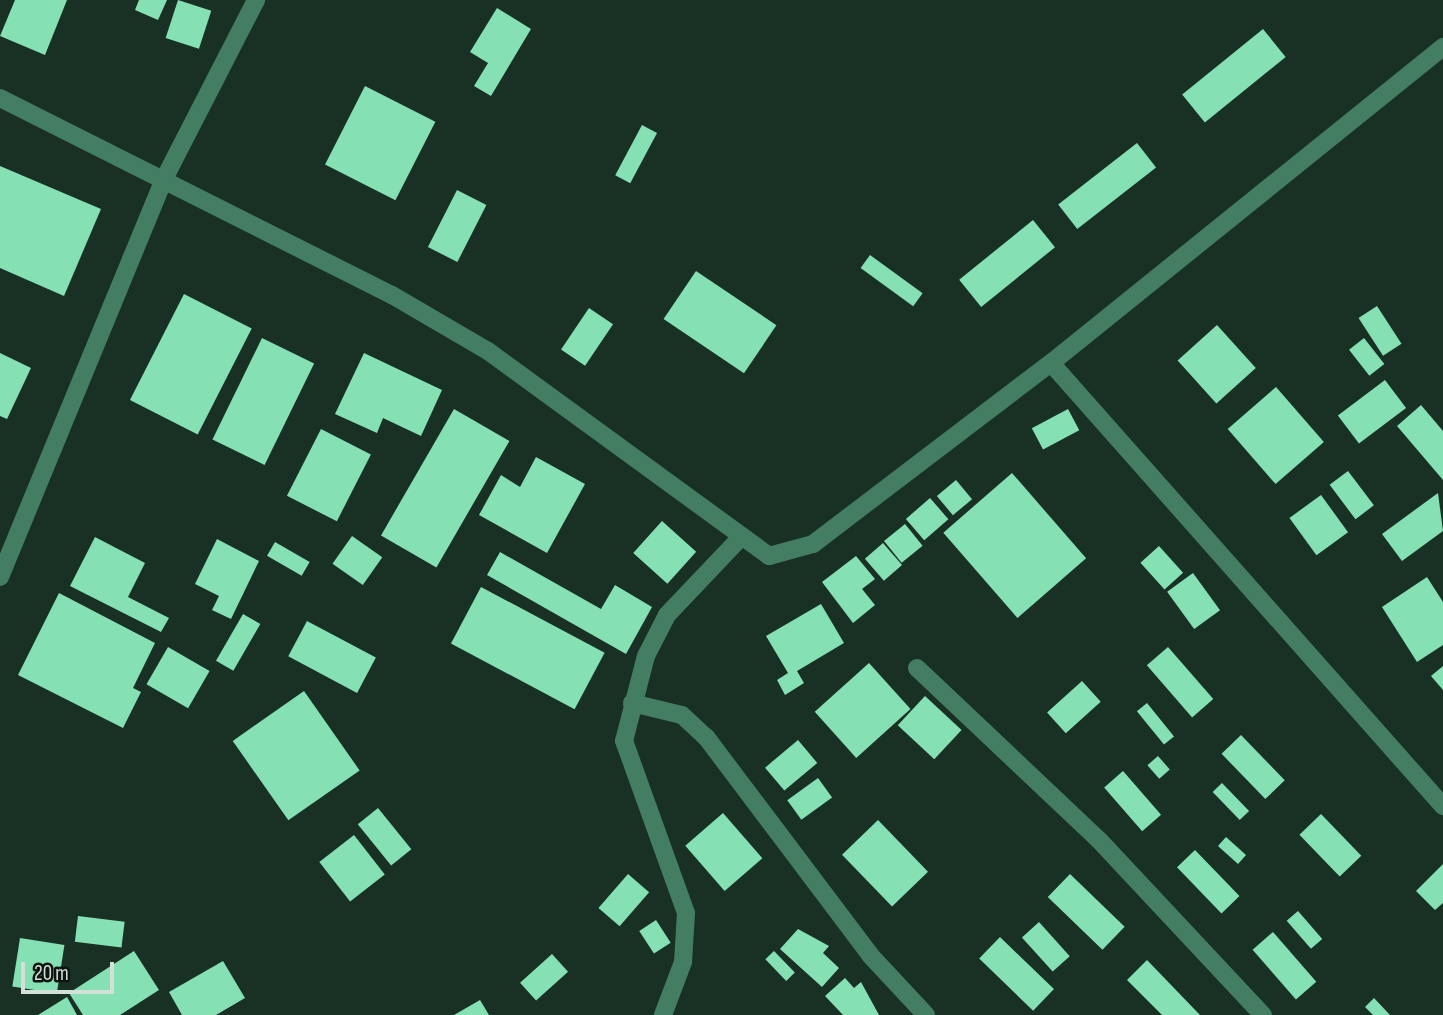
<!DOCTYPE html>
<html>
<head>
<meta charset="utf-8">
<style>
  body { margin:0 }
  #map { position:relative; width:1443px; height:1015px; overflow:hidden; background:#193025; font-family:"Sofia Sans Condensed",sans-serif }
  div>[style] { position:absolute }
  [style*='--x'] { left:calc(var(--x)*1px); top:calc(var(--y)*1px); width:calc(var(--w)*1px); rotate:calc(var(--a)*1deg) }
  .building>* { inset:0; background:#85e1b3; transform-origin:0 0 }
  .minor>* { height:18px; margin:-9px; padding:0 9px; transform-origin:9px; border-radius:9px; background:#447e62 }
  span { translate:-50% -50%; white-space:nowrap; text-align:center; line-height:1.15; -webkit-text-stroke:7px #0c1510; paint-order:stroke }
  .scale { position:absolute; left:21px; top:962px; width:93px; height:32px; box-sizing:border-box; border:4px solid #d2e0d8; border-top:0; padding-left:9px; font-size:21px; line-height:24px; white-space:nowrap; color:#d2e0d8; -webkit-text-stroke:5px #0c1510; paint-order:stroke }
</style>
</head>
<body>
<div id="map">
  <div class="building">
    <div style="clip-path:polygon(15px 0,67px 0,45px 55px,0 36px)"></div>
    <div style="clip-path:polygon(139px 0,167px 0,158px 20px,135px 10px)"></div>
    <div style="left:178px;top:0;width:35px;height:40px;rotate:18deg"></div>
    <div style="clip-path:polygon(497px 8px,531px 29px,491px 96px,474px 86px,488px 63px,470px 52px)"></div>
    <div style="left:1263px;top:29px;width:36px;height:104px;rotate:51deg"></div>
    <div style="left:365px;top:86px;width:79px;height:88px;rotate:27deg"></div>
    <div style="left:642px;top:125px;width:17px;height:57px;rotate:28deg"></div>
    <div style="left:1137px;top:143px;width:31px;height:100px;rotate:52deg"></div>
    <div style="clip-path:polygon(0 166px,101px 209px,64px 296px,0 268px)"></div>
    <div style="left:457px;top:190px;width:33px;height:64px;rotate:27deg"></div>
    <div style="left:1033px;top:220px;width:35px;height:95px;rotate:51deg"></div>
    <div style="left:870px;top:255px;width:65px;height:16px;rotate:36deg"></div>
    <div style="left:696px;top:271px;width:97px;height:58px;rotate:34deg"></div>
    <div style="left:184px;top:294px;width:76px;height:119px;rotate:27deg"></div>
    <div style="left:1377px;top:306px;width:45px;height:22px;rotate:57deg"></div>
    <div style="left:589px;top:308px;width:29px;height:50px;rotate:34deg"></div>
    <div style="left:1217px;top:325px;width:58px;height:53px;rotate:48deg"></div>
    <div style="left:262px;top:338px;width:58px;height:113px;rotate:26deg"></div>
    <div style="left:1364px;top:338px;width:33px;height:19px;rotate:52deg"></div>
    <div style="clip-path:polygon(0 353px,31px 368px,7px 419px,0 416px)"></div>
    <div style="clip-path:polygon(364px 353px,442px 390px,421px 436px,383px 418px,377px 433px,335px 414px)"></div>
    <div style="left:1385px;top:380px;width:35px;height:59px;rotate:53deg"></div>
    <div style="left:1276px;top:387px;width:73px;height:64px;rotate:49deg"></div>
    <div style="clip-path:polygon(1421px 405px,1443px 431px,1443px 480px,1397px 426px)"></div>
    <div style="left:454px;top:409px;width:64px;height:146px;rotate:30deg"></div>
    <div style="left:1068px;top:409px;width:24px;height:41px;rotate:62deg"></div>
    <div style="left:321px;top:429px;width:56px;height:75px;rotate:27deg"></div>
    <div style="clip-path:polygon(536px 457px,585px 484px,547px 553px,479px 515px,501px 475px,520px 487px)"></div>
    <div style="left:1348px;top:471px;width:43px;height:23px;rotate:53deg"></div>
    <div style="left:1012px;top:473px;width:113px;height:91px;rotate:49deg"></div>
    <div style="left:956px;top:480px;width:25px;height:25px;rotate:50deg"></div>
    <div style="clip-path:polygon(1438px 493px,1443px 531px,1402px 561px,1382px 534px)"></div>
    <div style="left:1321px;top:495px;width:46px;height:39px;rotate:54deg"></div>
    <div style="left:930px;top:498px;width:28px;height:32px;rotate:49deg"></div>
    <div style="left:662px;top:521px;width:46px;height:43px;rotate:42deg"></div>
    <div style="left:905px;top:524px;width:28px;height:27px;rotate:51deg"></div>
    <div style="left:352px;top:536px;width:37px;height:34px;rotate:35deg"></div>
    <div style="clip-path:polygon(95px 537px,145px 563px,128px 597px,169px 618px,161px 632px,70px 586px)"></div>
    <div style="clip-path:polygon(217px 539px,259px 561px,231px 619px,212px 610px,219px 596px,195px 584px)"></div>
    <div style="left:275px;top:542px;width:40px;height:16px;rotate:30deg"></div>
    <div style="left:883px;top:543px;width:29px;height:24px;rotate:49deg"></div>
    <div style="left:1159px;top:546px;width:36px;height:25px;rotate:48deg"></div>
    <div style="clip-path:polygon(500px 552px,601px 609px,615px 585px,652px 607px,626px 654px,487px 575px)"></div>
    <div style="clip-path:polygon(856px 556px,875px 579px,862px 589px,875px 605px,853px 623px,822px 582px)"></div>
    <div style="left:1193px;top:573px;width:46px;height:32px;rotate:54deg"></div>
    <div style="clip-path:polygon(1427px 577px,1443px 602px,1443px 645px,1417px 662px,1382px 607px)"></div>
    <div style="left:481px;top:587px;width:140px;height:64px;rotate:28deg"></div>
    <div style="clip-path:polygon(59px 593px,155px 643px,133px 688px,141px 692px,123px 728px,18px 675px)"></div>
    <div style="clip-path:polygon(821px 604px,844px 643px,797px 671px,804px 683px,785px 695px,777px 680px,788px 673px,766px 636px)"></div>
    <div style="left:243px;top:614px;width:20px;height:54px;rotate:30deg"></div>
    <div style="left:307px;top:621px;width:78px;height:40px;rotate:28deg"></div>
    <div style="left:168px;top:647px;width:48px;height:43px;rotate:30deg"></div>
    <div style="left:1168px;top:647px;width:69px;height:28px;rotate:49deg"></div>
    <div style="left:869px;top:663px;width:62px;height:73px;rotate:48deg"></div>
    <div style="clip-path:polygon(1443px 666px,1443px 690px,1431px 676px)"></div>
    <div style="left:1082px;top:681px;width:28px;height:47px;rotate:48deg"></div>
    <div style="left:304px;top:691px;width:97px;height:87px;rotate:55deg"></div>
    <div style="left:925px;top:696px;width:50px;height:40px;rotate:43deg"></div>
    <div style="left:1147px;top:703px;width:43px;height:13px;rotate:51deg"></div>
    <div style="left:1241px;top:735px;width:63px;height:27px;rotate:46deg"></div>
    <div style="left:798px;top:740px;width:30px;height:43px;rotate:50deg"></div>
    <div style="left:1158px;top:756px;width:18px;height:14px;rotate:49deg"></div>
    <div style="left:1123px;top:771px;width:58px;height:25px;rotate:49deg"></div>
    <div style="left:818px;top:778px;width:24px;height:38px;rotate:54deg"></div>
    <div style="left:1222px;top:783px;width:39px;height:13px;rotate:46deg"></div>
    <div style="left:378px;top:808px;width:53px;height:26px;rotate:51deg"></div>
    <div style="left:723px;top:813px;width:60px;height:50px;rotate:49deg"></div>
    <div style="left:1321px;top:814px;width:58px;height:30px;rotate:46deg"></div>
    <div style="left:878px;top:820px;width:72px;height:50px;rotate:46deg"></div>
    <div style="left:354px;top:835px;width:50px;height:44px;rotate:52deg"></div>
    <div style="left:1226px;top:837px;width:27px;height:12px;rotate:42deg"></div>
    <div style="left:1195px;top:850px;width:64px;height:25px;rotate:46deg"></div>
    <div style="clip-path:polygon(1443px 864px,1443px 903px,1435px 910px,1416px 891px)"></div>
    <div style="left:628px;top:874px;width:28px;height:45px;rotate:41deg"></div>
    <div style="left:1070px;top:874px;width:76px;height:32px;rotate:44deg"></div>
    <div style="left:1298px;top:911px;width:37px;height:15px;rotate:49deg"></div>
    <div style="left:78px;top:916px;width:47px;height:26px;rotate:7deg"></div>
    <div style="left:656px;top:920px;width:27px;height:20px;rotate:57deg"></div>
    <div style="left:1039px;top:922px;width:46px;height:23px;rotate:48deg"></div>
    <div style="clip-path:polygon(798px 929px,829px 946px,823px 953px,839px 968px,822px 987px,780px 949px)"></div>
    <div style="left:1273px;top:932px;width:66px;height:27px;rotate:49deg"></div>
    <div style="left:1000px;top:937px;width:75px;height:30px;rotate:44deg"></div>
    <div style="left:20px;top:938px;width:45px;height:49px;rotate:9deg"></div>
    <div style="clip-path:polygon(134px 951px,159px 990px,120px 1015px,83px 1015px,69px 993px)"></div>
    <div style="left:774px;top:951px;width:30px;height:12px;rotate:46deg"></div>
    <div style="left:552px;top:954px;width:24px;height:43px;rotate:48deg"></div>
    <div style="clip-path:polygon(1147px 960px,1200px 1015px,1162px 1015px,1127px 980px)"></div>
    <div style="clip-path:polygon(223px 961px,245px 998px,216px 1015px,182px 1015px,169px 992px)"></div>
    <div style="clip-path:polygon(845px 978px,854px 988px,861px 982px,879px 1015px,843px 1015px,825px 996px)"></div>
    <div style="clip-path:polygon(67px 997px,77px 1015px,38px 1015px)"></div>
    <div style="clip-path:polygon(1374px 998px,1390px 1015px,1373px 1015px,1365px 1007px)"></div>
    <div style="clip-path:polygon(480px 1000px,489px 1015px,454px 1015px)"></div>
  </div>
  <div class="minor">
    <div style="--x:0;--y:98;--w:439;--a:26.7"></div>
    <div style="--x:392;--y:295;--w:111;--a:30.3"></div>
    <div style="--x:488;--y:351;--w:348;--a:36.1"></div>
    <div style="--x:769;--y:556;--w:46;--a:-15.3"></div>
    <div style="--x:813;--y:544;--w:299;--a:-37.3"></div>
    <div style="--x:1051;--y:363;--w:504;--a:-38.87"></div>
    <div style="--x:1051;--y:363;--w:592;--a:48.5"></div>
    <div style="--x:0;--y:577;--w:426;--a:-67.6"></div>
    <div style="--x:162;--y:183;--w:206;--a:-62.8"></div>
    <div style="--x:917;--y:668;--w:250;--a:43.4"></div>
    <div style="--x:1099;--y:840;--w:240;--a:46.9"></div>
    <div style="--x:632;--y:703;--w:51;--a:13.5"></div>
    <div style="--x:682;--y:715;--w:33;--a:43"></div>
    <div style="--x:706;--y:737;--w:273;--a:53"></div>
    <div style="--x:870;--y:955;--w:82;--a:47"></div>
    <div style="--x:663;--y:1015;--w:57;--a:-69.3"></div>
    <div style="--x:683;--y:962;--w:49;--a:-86.5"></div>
    <div style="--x:686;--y:913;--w:183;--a:-109.8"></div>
    <div style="--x:624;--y:741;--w:88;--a:-75.5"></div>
    <div style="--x:646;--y:656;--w:46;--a:-62.9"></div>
    <div style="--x:667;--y:615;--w:105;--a:-46.5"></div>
  </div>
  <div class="scale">20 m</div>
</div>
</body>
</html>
